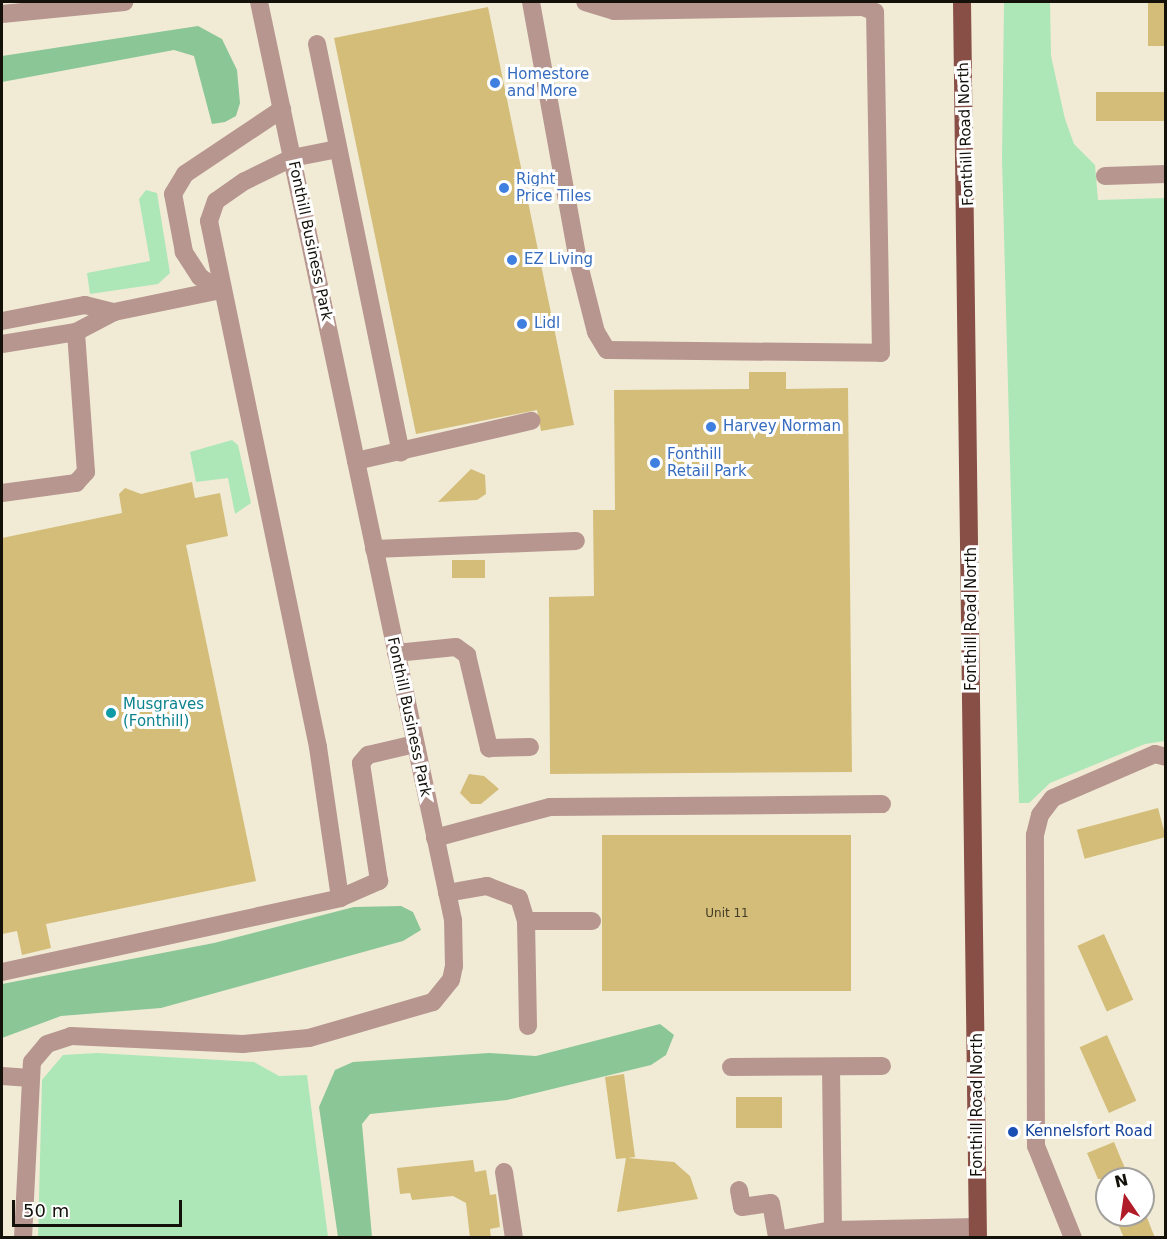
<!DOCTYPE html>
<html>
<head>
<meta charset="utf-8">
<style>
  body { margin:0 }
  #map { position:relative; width:1167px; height:1239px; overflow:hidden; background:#f1ebd6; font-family:"DejaVu Sans",sans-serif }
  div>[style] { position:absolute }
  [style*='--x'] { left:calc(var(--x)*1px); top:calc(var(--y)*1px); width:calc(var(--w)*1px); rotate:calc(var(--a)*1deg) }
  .green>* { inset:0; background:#ade7b8 }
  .forest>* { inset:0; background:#8bc697 }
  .building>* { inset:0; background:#d3bd79; transform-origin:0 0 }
  .minor>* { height:18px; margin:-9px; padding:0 9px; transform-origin:9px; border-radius:9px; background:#b79690 }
  .major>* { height:18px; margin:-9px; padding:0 9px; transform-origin:9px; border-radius:9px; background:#874f46 }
  .dots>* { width:16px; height:16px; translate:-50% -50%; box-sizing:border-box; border:3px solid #fff; border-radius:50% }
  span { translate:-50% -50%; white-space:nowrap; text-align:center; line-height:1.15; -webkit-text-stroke:6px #fff; paint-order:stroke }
  .number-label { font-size:12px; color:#433c26 }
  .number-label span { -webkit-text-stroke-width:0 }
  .shop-label { font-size:15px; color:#366cbe }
  .left { translate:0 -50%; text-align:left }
  .street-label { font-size:15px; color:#13110a }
  .culture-label { font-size:15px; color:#0d838f }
  .transit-label { font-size:15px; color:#164399 }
  .frame { position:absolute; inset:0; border:3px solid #13110a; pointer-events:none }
  .north { position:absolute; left:1095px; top:1167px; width:60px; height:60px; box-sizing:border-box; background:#fff; border:2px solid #a1a09d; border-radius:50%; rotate:347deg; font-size:16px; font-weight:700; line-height:24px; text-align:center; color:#13110a }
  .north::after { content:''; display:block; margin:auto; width:21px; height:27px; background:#b01d28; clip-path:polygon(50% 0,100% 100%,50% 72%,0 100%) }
  .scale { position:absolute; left:12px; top:1200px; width:170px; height:27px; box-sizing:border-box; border:3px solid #13110a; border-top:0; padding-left:8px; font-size:18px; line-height:21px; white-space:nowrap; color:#13110a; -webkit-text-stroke:4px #fff; paint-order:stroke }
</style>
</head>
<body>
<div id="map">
  <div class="green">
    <div style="clip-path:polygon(1004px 2px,1050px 2px,1051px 56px,1065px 119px,1074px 144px,1095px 165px,1098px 200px,1166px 198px,1165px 741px,1145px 744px,1050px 783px,1029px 803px,1019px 803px,1002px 159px)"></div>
    <div style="clip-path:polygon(146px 190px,157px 193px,170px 273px,158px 284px,90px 294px,87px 273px,150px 261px,139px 199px)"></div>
    <div style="clip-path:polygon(232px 440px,238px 445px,251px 503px,235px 514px,228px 478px,196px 482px,190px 452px)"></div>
    <div style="clip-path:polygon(97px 1053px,254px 1062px,279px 1076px,307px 1075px,328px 1237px,38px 1237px,42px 1080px,63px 1055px)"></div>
  </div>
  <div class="forest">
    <div style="clip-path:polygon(198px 26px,222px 39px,237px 70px,240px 103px,236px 116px,225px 122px,212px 124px,194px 56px,174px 50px,2px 82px,2px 56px)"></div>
    <div style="clip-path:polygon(401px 906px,413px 912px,421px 930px,403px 941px,161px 1008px,61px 1016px,2px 1038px,2px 984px,214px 943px,354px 907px)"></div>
    <div style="clip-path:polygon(660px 1024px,674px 1035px,666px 1055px,651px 1065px,507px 1100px,370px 1114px,362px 1124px,372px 1237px,338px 1237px,319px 1107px,335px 1070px,353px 1062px,489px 1053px,536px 1056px)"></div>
  </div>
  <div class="building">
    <div style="left:1148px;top:2px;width:18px;height:44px"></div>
    <div style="clip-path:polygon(488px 7px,574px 425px,541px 431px,537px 410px,416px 434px,334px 38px)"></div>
    <div style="left:1166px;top:92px;width:29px;height:70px;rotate:90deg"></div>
    <div style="clip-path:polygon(749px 372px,786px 372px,786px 389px,848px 388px,852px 772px,550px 774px,549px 597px,594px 596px,593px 510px,615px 510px,614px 390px,749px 389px)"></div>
    <div style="clip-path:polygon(471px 469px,485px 475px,486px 494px,477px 500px,438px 502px)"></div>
    <div style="clip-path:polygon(192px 482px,195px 498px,220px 493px,228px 536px,186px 545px,256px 881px,46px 924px,51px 948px,22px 955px,17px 931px,2px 934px,2px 538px,122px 513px,119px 494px,125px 488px,141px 494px)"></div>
    <div style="left:485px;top:560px;width:18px;height:33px;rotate:90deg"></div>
    <div style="clip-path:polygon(469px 774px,484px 776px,499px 789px,481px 804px,471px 804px,460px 793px)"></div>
    <div style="left:1158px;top:808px;width:30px;height:84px;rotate:75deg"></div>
    <div style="left:851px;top:835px;width:156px;height:249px;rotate:90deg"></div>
    <div style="left:1104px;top:934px;width:72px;height:29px;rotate:66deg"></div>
    <div style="left:1107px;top:1035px;width:72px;height:30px;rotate:66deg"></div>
    <div style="clip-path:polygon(624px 1074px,635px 1157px,628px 1158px,674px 1162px,690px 1176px,698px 1199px,617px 1212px,626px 1158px,616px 1159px,605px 1077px)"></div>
    <div style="left:782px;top:1097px;width:31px;height:46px;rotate:90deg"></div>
    <div style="clip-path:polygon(1114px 1142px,1121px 1159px,1130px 1179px,1098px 1179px,1087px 1153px)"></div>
    <div style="clip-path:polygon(473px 1160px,475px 1172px,486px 1170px,490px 1195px,496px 1194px,500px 1227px,490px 1229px,491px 1238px,470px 1238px,466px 1203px,453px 1196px,412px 1200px,410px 1193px,400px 1194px,397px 1168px)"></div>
    <div style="clip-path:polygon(1114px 1215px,1146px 1215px,1155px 1238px,1124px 1238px)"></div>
  </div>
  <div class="minor">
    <div style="--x:531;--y:2;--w:263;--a:79.7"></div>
    <div style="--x:578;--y:261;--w:73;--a:75.8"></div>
    <div style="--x:596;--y:332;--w:21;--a:59"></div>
    <div style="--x:607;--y:350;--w:274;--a:0.6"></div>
    <div style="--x:881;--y:353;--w:341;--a:-91"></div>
    <div style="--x:875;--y:12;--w:13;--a:-157"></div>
    <div style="--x:863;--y:7;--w:249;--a:179.1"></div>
    <div style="--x:614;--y:11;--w:30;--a:-163"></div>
    <div style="--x:2;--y:14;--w:123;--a:-5.6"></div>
    <div style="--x:317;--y:44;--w:417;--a:78.4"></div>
    <div style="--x:1105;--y:176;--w:61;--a:-1.9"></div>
    <div style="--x:220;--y:290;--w:24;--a:-147"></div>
    <div style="--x:200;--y:277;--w:30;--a:-123"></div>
    <div style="--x:184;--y:252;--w:59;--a:-100.7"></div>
    <div style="--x:173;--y:194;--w:23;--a:-59"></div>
    <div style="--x:185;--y:174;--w:117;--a:-33.8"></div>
    <div style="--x:2;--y:321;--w:85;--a:-10.9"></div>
    <div style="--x:85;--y:305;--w:30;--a:14"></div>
    <div style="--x:2;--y:344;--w:75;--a:-9.2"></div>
    <div style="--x:76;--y:332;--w:43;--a:-27.8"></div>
    <div style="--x:114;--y:312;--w:108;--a:-11.7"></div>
    <div style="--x:356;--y:461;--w:180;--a:-12.9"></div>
    <div style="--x:2;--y:493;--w:75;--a:-7.7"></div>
    <div style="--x:76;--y:483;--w:15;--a:-48"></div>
    <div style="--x:86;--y:472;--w:140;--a:-94.1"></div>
    <div style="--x:374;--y:549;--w:202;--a:-2.3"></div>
    <div style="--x:396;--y:653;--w:60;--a:-5.7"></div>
    <div style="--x:456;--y:647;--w:14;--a:36"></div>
    <div style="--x:467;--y:655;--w:96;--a:76.7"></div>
    <div style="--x:489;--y:748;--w:41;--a:-1.4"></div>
    <div style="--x:435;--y:838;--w:119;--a:-15.1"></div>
    <div style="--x:550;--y:807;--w:332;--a:-0.5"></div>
    <div style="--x:447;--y:893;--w:41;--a:-9.9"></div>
    <div style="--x:487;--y:886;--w:34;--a:21"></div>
    <div style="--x:519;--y:898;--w:24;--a:73"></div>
    <div style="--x:526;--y:921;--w:105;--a:88.9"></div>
    <div style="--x:340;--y:898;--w:43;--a:-23.6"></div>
    <div style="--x:379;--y:881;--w:119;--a:-98.7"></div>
    <div style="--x:361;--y:763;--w:11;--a:-49"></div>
    <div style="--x:368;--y:755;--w:48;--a:-13.2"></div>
    <div style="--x:526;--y:921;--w:66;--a:0"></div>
    <div style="--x:2;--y:972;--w:346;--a:-12.3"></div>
    <div style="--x:340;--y:898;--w:153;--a:-98.3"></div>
    <div style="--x:318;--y:747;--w:537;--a:-101.71"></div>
    <div style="--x:209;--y:221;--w:21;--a:-71"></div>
    <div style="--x:216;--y:201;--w:35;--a:-35"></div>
    <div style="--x:245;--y:181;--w:52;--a:-26.1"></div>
    <div style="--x:292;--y:158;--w:47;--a:-11.1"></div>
    <div style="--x:731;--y:1067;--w:151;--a:-0.4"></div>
    <div style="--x:831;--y:1067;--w:163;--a:89.3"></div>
    <div style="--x:2;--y:1076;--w:28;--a:4"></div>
    <div style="--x:504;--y:1172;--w:67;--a:81.4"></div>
    <div style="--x:739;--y:1190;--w:17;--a:80"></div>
    <div style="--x:742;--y:1207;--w:29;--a:-8"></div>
    <div style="--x:771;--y:1203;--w:36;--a:80"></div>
    <div style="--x:23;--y:1238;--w:176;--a:-87.1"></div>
    <div style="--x:32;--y:1062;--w:23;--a:-50"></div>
    <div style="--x:47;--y:1044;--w:25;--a:-18"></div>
    <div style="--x:71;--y:1036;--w:172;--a:2.7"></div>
    <div style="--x:243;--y:1044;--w:66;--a:-5.2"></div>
    <div style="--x:309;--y:1038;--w:129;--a:-16.2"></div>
    <div style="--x:433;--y:1002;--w:28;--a:-51"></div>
    <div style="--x:451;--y:980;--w:14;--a:-78"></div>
    <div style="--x:454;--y:966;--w:46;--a:-91.2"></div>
    <div style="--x:453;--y:920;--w:938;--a:-101.93"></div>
    <div style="--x:787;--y:1238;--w:47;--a:-9.9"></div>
    <div style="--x:833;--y:1230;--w:144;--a:-1.2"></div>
    <div style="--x:1073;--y:1238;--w:99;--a:-111.9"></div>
    <div style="--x:1036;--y:1146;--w:311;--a:-90.2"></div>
    <div style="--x:1035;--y:835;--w:21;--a:-76"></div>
    <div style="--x:1040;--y:815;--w:21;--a:-53"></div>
    <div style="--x:1053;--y:798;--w:111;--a:-23.3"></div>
    <div style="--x:1155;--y:754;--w:11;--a:15"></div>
  </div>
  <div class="major">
    <div style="--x:962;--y:2;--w:1236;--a:89.26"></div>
  </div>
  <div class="dots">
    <div style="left:495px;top:83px;background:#3f7fe0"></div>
    <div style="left:504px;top:188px;background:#3f7fe0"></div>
    <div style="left:512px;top:260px;background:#3f7fe0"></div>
    <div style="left:522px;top:324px;background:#3f7fe0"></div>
    <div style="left:711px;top:427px;background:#3f7fe0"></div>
    <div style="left:655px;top:463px;background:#3f7fe0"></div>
    <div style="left:111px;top:713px;background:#0f9aa8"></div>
    <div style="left:1013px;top:1132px;background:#1a4fb4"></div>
  </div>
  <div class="number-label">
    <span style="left:727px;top:914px">Unit 11</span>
  </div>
  <div class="shop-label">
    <span class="left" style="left:507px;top:83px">Homestore<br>and More</span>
    <span class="left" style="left:516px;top:188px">Right<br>Price Tiles</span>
    <span class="left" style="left:524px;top:260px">EZ Living</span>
    <span class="left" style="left:534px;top:324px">Lidl</span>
    <span class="left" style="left:723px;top:427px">Harvey Norman</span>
    <span class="left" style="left:667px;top:463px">Fonthill<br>Retail Park</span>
  </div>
  <div class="street-label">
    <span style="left:966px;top:134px;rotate:-92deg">Fonthill Road North</span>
    <span style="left:310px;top:241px;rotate:78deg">Fonthill Business Park</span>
    <span style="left:972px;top:619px;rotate:-90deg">Fonthill Road North</span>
    <span style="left:409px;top:717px;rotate:78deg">Fonthill Business Park</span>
    <span style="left:978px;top:1105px;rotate:-90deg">Fonthill Road North</span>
  </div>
  <div class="culture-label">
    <span class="left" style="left:123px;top:713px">Musgraves<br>(Fonthill)</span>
  </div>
  <div class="transit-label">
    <span class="left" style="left:1025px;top:1132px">Kennelsfort Road</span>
  </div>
  <div class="frame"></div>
  <div class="north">N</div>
  <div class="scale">50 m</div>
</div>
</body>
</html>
